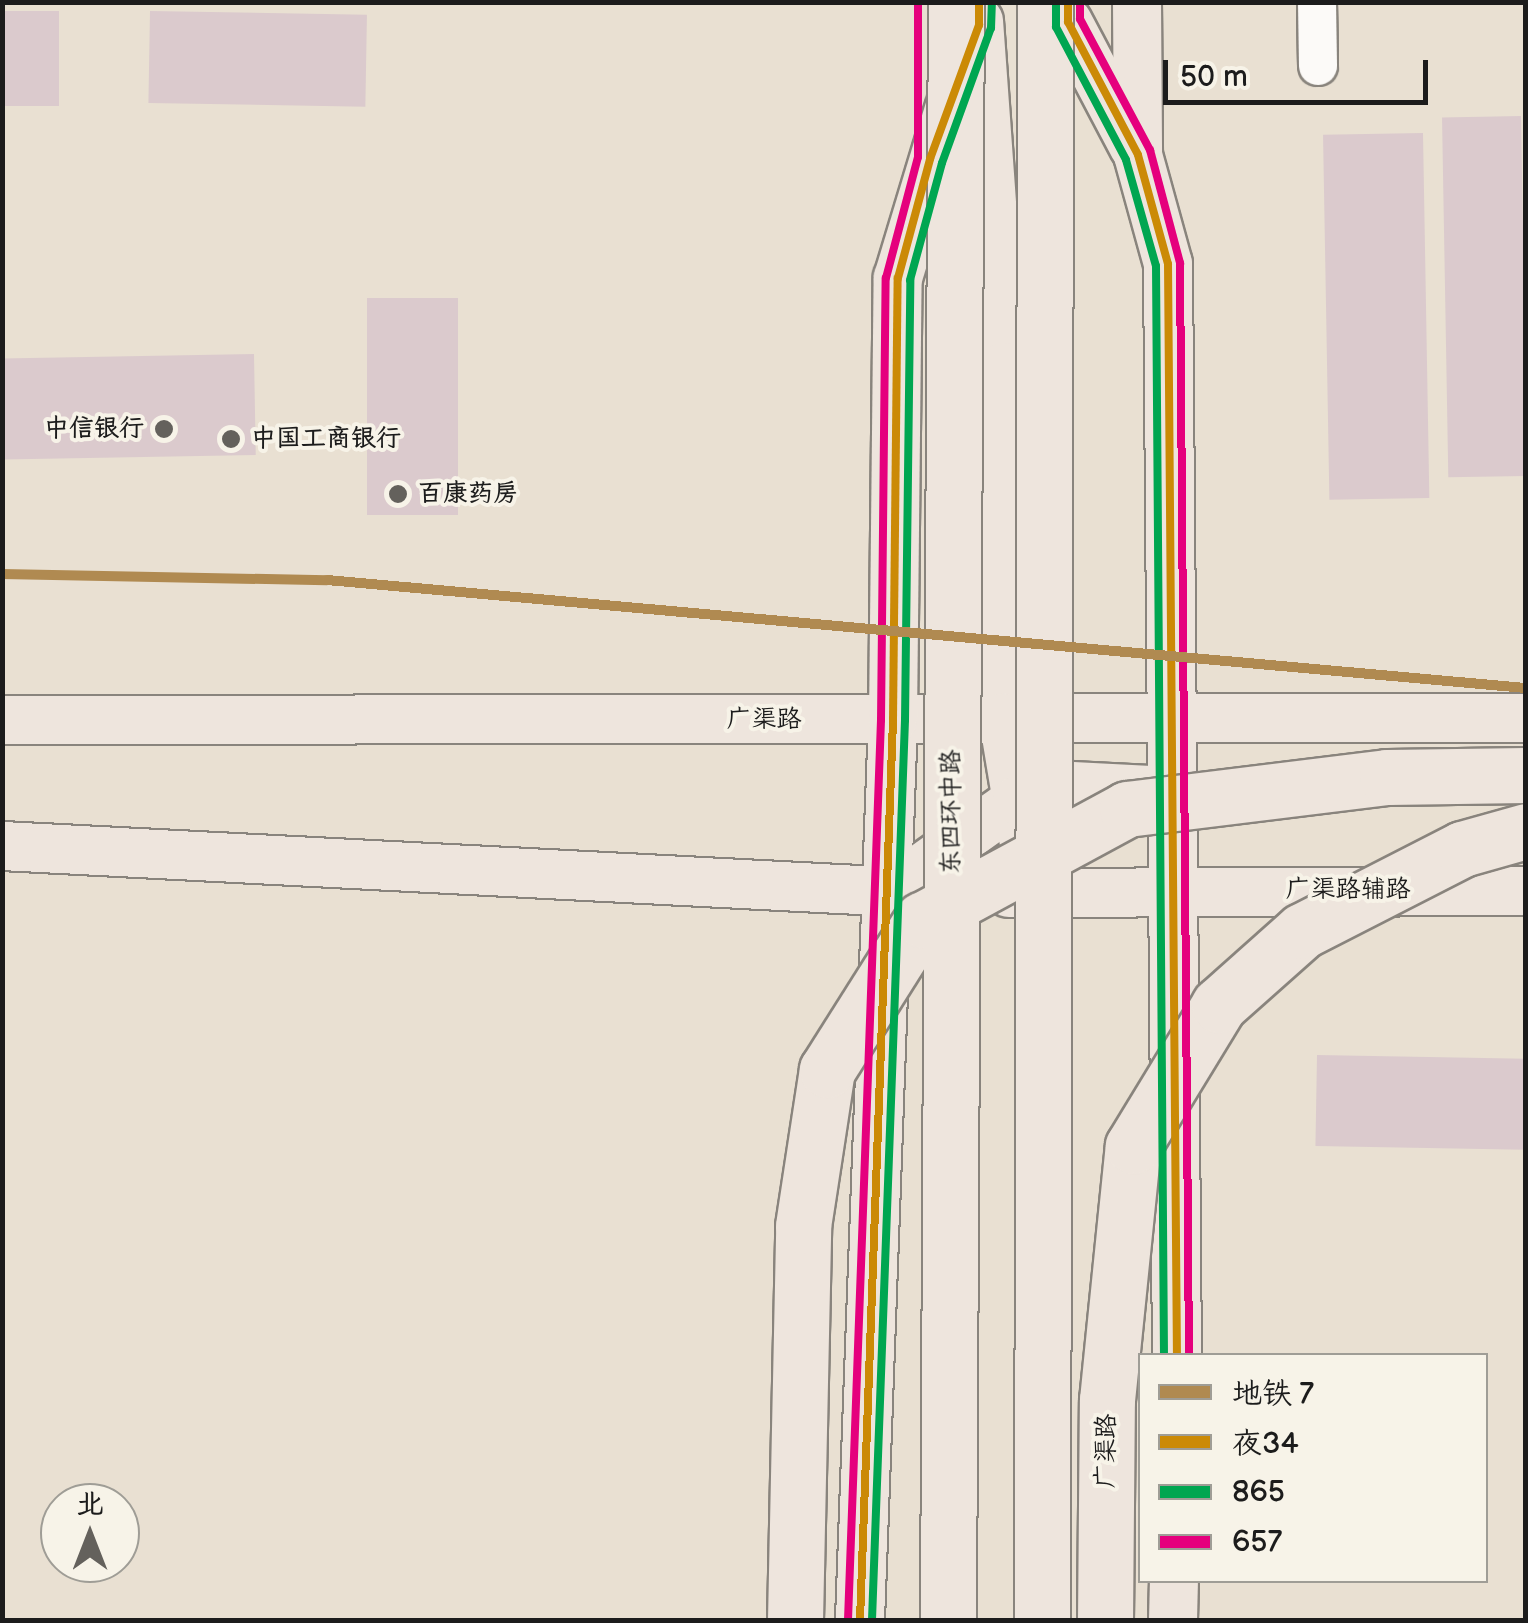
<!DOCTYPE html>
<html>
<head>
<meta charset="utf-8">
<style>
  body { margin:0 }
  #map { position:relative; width:1528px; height:1623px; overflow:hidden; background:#e9e0d2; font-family:"Balsamiq Sans","LXGW WenKai TC",sans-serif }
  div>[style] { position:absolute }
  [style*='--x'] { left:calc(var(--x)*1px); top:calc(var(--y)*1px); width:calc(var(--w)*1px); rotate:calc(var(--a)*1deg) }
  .building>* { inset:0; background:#dbcacd; transform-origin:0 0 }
  .roads { filter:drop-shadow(2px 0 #89847d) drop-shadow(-2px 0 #89847d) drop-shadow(0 2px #89847d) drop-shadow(0 -2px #89847d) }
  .minor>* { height:38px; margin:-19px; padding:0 19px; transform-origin:19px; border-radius:19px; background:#fcfaf8 }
  .major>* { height:48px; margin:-24px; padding:0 24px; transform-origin:24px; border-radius:24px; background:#eee5dd }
  .bridges { filter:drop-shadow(2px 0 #89847d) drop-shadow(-2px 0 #89847d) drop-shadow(0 2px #89847d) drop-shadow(0 -2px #89847d) }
  .highway-bridge>* { height:55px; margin:-27.5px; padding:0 27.5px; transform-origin:27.5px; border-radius:27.5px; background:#eee5dd }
  .bus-1>* { height:8px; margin:-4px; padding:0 4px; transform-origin:4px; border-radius:4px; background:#cb8a06 }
  .bus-2>* { height:8px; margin:-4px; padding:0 4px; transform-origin:4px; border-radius:4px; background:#00a651 }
  .bus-3>* { height:8px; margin:-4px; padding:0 4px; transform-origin:4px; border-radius:4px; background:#e5007d }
  .metro-1>* { height:10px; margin:-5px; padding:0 5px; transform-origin:5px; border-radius:5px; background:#b08a51 }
  .dots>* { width:28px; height:28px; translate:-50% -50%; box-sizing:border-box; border:5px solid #f7f3e8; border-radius:50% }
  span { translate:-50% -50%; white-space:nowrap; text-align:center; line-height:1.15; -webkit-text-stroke:8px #f7f3e8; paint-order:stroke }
  .poi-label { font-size:25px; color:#1c1c1c; font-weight:700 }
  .right { translate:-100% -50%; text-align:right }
  .left { translate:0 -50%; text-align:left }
  .street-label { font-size:25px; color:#1c1c1c }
  .frame { position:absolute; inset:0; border:5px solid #1c1c1c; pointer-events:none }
  .legend { position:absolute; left:1138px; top:1353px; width:350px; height:230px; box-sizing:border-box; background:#f7f3e8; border:2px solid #9f9d96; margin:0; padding:12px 18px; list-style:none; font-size:30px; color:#1c1c1c }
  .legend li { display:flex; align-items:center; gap:20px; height:50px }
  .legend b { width:50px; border:2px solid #9f9d96 }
  .north { position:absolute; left:40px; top:1483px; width:100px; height:100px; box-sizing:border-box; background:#f7f3e8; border:2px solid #9f9d96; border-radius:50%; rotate:0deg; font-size:28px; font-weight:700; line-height:40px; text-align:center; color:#1c1c1c }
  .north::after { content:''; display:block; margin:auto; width:35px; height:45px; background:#64615c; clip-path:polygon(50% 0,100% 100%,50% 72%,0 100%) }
  .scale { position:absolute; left:1163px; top:60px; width:265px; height:45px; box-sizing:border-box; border:5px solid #1c1c1c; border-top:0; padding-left:12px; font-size:30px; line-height:35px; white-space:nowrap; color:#1c1c1c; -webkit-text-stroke:8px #f7f3e8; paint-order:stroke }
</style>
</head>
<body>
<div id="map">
  <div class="building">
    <div style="left:2px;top:11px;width:57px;height:95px"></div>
    <div style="left:150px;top:11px;width:217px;height:92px;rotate:1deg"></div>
    <div style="left:1521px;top:116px;width:360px;height:79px;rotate:89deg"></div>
    <div style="left:1423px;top:133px;width:365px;height:100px;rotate:89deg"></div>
    <div style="left:367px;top:298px;width:91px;height:217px"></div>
    <div style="left:254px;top:354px;width:101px;height:252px;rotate:89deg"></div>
    <div style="left:1317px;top:1055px;width:209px;height:91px;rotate:1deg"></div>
  </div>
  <div class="roads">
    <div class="minor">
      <div style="--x:1317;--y:2;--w:64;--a:89.1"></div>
    </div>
    <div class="major">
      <div style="--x:1137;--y:2;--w:153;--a:89.6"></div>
      <div style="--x:1138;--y:155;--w:113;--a:74.6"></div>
      <div style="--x:1168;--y:264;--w:1092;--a:89.53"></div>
      <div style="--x:979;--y:21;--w:347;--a:85.9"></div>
      <div style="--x:1004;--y:367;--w:351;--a:90.2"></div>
      <div style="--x:1003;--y:718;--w:140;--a:80.5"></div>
      <div style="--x:1068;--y:22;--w:141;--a:62.2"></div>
      <div style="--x:2;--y:720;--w:1524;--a:-0.08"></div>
      <div style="--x:2;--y:846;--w:916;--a:2.94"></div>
      <div style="--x:926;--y:865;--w:112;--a:-35.5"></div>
      <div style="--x:1017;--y:800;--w:39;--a:-23"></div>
      <div style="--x:1053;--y:785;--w:117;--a:2.9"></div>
      <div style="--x:1009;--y:893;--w:517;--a:-0.22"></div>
      <div style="--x:860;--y:1620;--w:901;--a:-87.9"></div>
      <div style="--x:893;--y:720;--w:442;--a:-89.4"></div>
      <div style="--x:898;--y:278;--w:177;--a:-73.2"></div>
      <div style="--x:1173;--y:1620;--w:40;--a:-88.6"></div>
    </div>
  </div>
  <div class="bridges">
    <div class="highway-bridge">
      <div style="--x:795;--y:1620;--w:394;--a:-88.8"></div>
      <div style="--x:803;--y:1226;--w:158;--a:-81.3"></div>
      <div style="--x:827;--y:1070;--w:178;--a:-57.7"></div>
      <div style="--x:922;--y:920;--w:233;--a:-28.4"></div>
      <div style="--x:1127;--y:809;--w:262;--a:-7"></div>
      <div style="--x:1387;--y:777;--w:139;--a:-0.8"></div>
      <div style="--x:948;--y:1620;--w:1618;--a:-89.72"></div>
      <div style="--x:1042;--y:1620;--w:1618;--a:-89.89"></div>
      <div style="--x:1105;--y:1620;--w:220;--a:-89.5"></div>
      <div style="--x:1107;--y:1400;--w:255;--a:-84.2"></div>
      <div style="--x:1133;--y:1146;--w:165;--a:-58.6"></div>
      <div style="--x:1219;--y:1005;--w:111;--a:-41.7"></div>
      <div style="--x:1302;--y:931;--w:180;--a:-27.1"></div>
      <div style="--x:1462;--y:849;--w:66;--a:-15.7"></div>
    </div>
  </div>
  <div class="bus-1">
    <div style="--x:1068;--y:2;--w:20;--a:90"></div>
    <div style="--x:1068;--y:22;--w:150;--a:62.2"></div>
    <div style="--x:1138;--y:155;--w:113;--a:74.6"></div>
    <div style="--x:1168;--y:264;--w:1092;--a:89.53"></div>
    <div style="--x:860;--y:1620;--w:901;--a:-87.9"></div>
    <div style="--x:893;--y:720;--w:442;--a:-89.4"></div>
    <div style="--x:898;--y:278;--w:123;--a:-74.9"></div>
    <div style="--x:930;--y:159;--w:143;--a:-69.9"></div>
    <div style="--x:979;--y:25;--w:23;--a:-90"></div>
  </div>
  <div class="bus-2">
    <div style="--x:1056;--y:2;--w:25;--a:90"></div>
    <div style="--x:1056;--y:27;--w:150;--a:62.2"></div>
    <div style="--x:1126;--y:160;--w:110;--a:74.2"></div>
    <div style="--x:1156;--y:266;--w:1090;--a:89.58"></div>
    <div style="--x:872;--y:1620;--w:901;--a:-87.9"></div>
    <div style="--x:905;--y:720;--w:440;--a:-89.3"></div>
    <div style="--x:910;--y:280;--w:121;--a:-74.7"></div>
    <div style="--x:942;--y:163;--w:144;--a:-70.1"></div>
    <div style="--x:991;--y:28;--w:26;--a:-88"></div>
  </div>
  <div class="bus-3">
    <div style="--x:1080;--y:2;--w:17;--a:90"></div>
    <div style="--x:1080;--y:19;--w:149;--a:61.9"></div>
    <div style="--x:1150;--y:150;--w:117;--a:75.1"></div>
    <div style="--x:1180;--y:263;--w:1093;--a:89.53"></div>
    <div style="--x:848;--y:1620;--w:901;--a:-87.9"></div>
    <div style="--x:881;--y:720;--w:442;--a:-89.4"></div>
    <div style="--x:886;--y:278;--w:125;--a:-75.2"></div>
    <div style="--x:918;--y:157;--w:155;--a:-90"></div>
  </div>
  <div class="metro-1">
    <div style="--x:2;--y:574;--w:325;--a:1.1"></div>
    <div style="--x:327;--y:580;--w:1204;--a:5.15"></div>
  </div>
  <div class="dots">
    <div style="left:164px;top:429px;background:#64615c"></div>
    <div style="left:231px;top:439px;background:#64615c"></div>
    <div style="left:398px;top:494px;background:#64615c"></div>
  </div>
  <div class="poi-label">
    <span class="right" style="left:144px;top:429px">中信银行</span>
    <span class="left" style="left:251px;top:439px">中国工商银行</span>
    <span class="left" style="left:418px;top:494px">百康药房</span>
  </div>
  <div class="street-label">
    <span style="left:764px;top:720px">广渠路</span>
    <span style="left:952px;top:812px;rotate:-90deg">东四环中路</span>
    <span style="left:1348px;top:890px">广渠路辅路</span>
    <span style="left:1107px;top:1451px;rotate:-89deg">广渠路</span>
  </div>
  <div class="frame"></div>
  <ul class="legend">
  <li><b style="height:12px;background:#b08a51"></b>地铁 7</li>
  <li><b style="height:12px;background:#cb8a06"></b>夜34</li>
  <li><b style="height:12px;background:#00a651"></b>865</li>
  <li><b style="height:12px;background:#e5007d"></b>657</li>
  </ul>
  <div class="north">北</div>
  <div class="scale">50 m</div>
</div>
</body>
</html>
